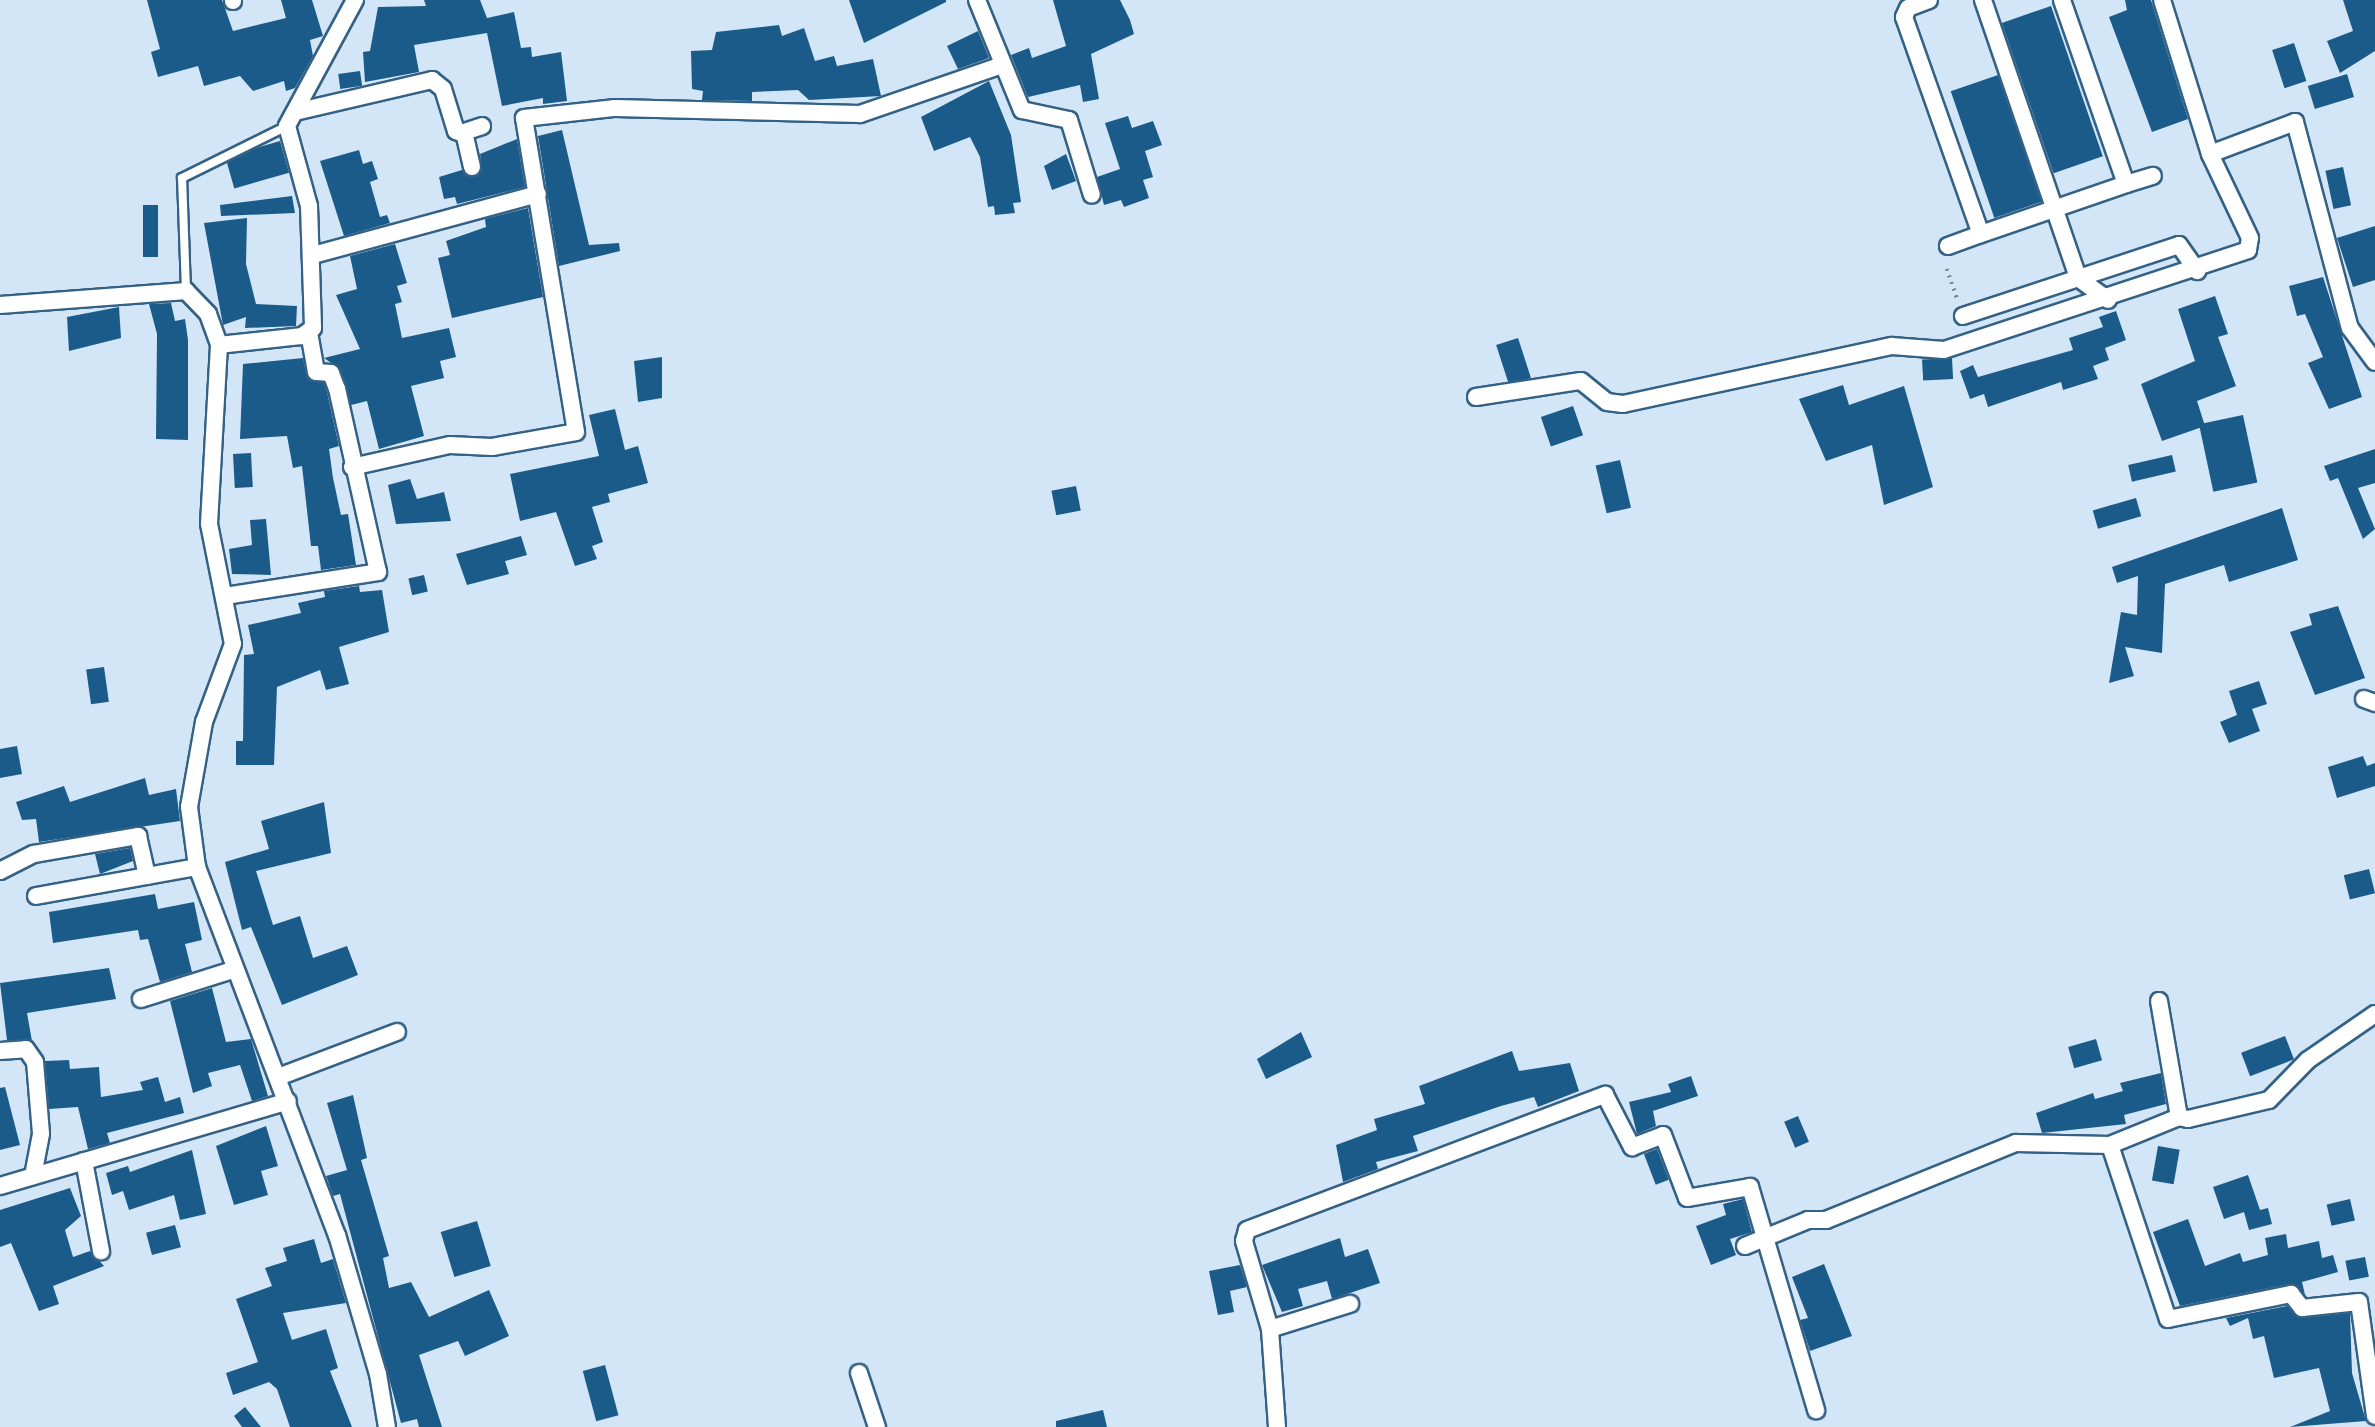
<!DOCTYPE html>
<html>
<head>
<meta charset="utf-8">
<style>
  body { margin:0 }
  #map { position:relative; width:2375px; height:1427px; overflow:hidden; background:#d3e6f7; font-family:Montserrat,sans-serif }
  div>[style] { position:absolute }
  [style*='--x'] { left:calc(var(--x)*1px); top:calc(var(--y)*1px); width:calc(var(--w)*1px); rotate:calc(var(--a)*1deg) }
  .building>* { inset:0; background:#1b5b8a; transform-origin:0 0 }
  .path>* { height:3.5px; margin-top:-1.75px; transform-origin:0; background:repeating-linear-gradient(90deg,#748797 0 2px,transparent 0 7px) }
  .roads { filter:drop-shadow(2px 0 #346186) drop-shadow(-2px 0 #346186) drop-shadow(0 2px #346186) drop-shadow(0 -2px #346186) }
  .service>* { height:8px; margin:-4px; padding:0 4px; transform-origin:4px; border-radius:4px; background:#fff }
  .minor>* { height:16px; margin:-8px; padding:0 8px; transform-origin:8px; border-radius:8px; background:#fff }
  span { translate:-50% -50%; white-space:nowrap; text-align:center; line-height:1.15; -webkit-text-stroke:7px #d3e6f7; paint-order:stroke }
</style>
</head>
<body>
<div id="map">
  <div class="building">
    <div style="clip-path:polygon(147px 0,222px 0,233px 31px,286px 18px,281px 0,312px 0,323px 36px,310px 40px,313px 56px,295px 88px,286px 91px,284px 81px,253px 91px,240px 76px,204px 86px,198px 66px,158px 77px,151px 52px,160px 49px)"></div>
    <div style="clip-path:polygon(424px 0,480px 0,487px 18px,514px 12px,521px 48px,531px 47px,532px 57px,561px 52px,567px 101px,543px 104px,543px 98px,502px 106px,487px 33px,414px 45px,419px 72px,365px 82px,363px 52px,370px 51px,378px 7px,426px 6px)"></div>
    <div style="clip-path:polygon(849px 0,946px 0,946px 2px,864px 43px)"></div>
    <div style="clip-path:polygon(1053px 0,1120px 0,1130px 20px,1134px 34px,1091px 54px,1099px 99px,1083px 102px,1080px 85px,1028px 97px,1011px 55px,1029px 48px,1032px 58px,1066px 46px)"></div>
    <div style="clip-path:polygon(2125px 0,2151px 0,2188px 119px,2152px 132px,2109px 17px,2127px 10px)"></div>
    <div style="clip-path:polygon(2343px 0,2375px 0,2375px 51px,2340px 73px,2327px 41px,2353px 31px)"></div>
    <div style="left:2051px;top:6px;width:159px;height:52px;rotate:71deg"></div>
    <div style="clip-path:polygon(779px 25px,782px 36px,804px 28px,815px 61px,834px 56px,837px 66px,873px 59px,881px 96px,809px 100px,798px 90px,752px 92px,752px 101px,702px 100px,703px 91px,692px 89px,691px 51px,712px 50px,716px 32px)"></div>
    <div style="clip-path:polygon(978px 31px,989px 58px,958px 69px,947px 46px)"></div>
    <div style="left:2294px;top:43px;width:40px;height:23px;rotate:72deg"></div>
    <div style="left:360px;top:71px;width:15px;height:22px;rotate:82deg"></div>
    <div style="left:2347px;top:74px;width:24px;height:41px;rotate:73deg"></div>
    <div style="left:1998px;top:75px;width:134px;height:50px;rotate:71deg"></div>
    <div style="clip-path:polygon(989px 81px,1011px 135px,1021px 202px,1013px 203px,1015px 213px,995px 215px,994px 206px,988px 207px,980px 157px,970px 137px,934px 151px,921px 117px)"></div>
    <div style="clip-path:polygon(1128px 116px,1132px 128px,1153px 121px,1162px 145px,1145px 151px,1153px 177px,1143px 180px,1149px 198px,1124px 207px,1121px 200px,1104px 205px,1097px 177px,1120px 169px,1105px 123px)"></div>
    <div style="clip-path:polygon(562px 130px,589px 245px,619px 243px,620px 251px,559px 266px,538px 136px)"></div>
    <div style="clip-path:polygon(517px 139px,525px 187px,457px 204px,455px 197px,444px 199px,439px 177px,462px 170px,475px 177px,482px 169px,480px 154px)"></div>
    <div style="left:280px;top:141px;width:33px;height:57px;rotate:74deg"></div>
    <div style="clip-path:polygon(359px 150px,363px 164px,372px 161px,378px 179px,370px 182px,380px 217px,387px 215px,390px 223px,344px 236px,320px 161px)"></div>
    <div style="clip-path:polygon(1066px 154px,1076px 181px,1052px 190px,1044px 166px)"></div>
    <div style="left:2343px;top:167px;width:39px;height:18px;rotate:78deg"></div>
    <div style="clip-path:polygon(292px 196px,295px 213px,221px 216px,220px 205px)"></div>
    <div style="left:143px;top:205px;width:15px;height:52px"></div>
    <div style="clip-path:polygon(528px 208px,543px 297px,452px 318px,438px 258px,450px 255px,446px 241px,486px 227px,485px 219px)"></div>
    <div style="clip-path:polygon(247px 218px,246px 264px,256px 304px,297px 306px,296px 326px,245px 328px,246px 317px,223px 325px,204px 223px)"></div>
    <div style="clip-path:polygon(2375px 226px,2375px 280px,2353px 287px,2337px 238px)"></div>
    <div style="clip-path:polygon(395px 244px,407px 283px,397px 286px,402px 302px,395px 304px,402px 338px,449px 328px,456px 357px,440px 361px,444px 378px,411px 386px,424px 436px,379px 449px,367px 401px,351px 405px,340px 369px,324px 358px,360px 349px,336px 295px,357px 289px,350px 256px)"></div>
    <div style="clip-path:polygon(2323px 277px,2362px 397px,2329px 409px,2308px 363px,2323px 357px,2305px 314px,2297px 316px,2289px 286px)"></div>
    <div style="clip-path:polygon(2215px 296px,2228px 334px,2218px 337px,2236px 386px,2197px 401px,2205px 426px,2162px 441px,2141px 384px,2195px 361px,2178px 309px)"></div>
    <div style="clip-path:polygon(171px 303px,175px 321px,185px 319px,188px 340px,188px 440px,156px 439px,157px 334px,149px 304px)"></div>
    <div style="clip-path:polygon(119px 307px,121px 338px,69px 351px,67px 317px)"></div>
    <div style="clip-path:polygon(2116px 311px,2126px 340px,2105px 348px,2109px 360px,2093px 366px,2098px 379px,2063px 390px,2061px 382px,1988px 407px,1984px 394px,1970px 399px,1960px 371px,1973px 365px,1978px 377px,2073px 350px,2069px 338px,2103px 327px,2099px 317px)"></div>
    <div style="left:1518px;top:338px;width:42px;height:23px;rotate:72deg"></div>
    <div style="clip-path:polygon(662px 357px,662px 398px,638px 402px,634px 361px)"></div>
    <div style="clip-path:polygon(303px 358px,307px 378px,324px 383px,327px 392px,339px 446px,329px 449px,333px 478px,341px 515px,348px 514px,356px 565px,321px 570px,318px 546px,311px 546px,302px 466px,293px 468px,287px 436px,240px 439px,243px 364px)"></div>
    <div style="left:1952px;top:358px;width:21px;height:30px;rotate:87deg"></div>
    <div style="clip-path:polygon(1843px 385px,1849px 405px,1904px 386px,1933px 487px,1884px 505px,1872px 445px,1826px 461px,1799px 399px)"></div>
    <div style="left:1573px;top:406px;width:31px;height:34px;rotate:71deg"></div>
    <div style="clip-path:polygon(615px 409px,625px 450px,638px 446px,648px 483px,608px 494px,610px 502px,592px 507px,603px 542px,592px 546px,597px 559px,575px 566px,556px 512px,520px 521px,510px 474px,599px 456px,589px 415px)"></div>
    <div style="left:2243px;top:415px;width:69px;height:45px;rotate:78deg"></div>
    <div style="clip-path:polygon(2375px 449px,2375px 483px,2358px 488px,2375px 529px,2363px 539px,2338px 478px,2330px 481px,2324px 466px)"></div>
    <div style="left:251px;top:453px;width:34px;height:18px;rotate:87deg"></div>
    <div style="left:2172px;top:455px;width:17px;height:45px;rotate:77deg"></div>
    <div style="left:1620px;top:460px;width:49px;height:25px;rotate:77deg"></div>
    <div style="clip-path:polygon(410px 479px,417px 499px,444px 492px,451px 521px,396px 524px,388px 485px)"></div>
    <div style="left:1076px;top:486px;width:25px;height:25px;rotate:79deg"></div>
    <div style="left:2136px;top:498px;width:19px;height:45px;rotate:74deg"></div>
    <div style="clip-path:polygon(2282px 508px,2298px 560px,2229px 582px,2224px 565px,2165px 584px,2162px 653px,2125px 647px,2134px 676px,2109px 683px,2121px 612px,2137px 615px,2138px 576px,2117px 583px,2112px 567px)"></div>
    <div style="clip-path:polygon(266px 519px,271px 575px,232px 574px,229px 549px,252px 545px,250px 520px)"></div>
    <div style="clip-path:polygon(521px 536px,527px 555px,505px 561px,509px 574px,467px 585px,456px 554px)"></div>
    <div style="left:424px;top:575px;width:17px;height:16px;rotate:77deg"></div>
    <div style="clip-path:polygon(359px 586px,360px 592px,382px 590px,389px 632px,339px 647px,349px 684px,326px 690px,320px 670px,277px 687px,274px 765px,236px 765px,236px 741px,243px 741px,244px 655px,254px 654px,248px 625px,301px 613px,298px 603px,325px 597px,324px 591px)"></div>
    <div style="clip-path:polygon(2338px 606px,2365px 678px,2315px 695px,2290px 632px,2312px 625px,2309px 614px)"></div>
    <div style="left:104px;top:667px;width:35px;height:18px;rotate:82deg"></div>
    <div style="clip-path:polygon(2259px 681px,2267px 704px,2252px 709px,2260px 731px,2229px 743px,2220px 722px,2237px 715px,2229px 691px)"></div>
    <div style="clip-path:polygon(17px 746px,22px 774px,0 778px,0 749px)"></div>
    <div style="clip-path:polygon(2363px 756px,2367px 766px,2375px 763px,2375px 786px,2337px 798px,2328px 767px)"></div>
    <div style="clip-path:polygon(145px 778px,149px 795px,176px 789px,180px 821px,39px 842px,36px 819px,22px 820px,16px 802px,64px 786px,70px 802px)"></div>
    <div style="clip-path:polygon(324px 802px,331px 853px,256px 871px,273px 925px,300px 916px,313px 958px,347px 946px,358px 975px,282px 1005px,251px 927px,242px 930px,225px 862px,269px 849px,261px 821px)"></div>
    <div style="clip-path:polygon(130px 848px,133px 861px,100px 874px,95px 854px)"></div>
    <div style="left:2369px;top:869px;width:25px;height:26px;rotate:76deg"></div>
    <div style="clip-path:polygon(155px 894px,158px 909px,194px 902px,202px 940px,185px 944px,192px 972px,160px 982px,148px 939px,140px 940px,138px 930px,53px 943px,49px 912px)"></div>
    <div style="clip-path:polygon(109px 968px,116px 999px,27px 1013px,32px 1041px,7px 1040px,0 983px)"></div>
    <div style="clip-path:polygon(212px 988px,226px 1042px,251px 1039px,268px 1096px,252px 1101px,240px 1065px,208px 1073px,212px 1086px,193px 1093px,170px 1001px)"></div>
    <div style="clip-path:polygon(1301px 1032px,1312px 1057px,1266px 1079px,1257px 1059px)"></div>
    <div style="left:2285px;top:1036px;width:25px;height:47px;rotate:69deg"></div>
    <div style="left:2096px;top:1039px;width:22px;height:29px;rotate:74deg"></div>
    <div style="clip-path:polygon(1512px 1051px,1519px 1071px,1570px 1063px,1579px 1091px,1538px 1107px,1534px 1097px,1501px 1106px,1413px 1136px,1418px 1151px,1376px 1162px,1378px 1169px,1343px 1182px,1336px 1145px,1377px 1130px,1374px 1119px,1425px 1104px,1419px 1086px)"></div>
    <div style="clip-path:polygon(69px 1060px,70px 1069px,99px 1067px,101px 1097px,143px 1090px,140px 1082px,158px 1077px,165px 1102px,180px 1097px,184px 1113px,107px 1133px,110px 1143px,88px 1149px,78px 1107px,49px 1109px,45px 1061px)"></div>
    <div style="clip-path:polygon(2161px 1073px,2166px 1104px,2124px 1115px,2126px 1124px,2042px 1133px,2036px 1113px,2093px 1093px,2095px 1099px,2123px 1091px,2120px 1083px)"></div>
    <div style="clip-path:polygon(1691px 1076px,1698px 1096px,1653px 1111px,1656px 1126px,1637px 1134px,1629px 1102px,1671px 1092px,1668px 1084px)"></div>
    <div style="clip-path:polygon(5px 1087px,20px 1145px,0 1150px,0 1088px)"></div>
    <div style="clip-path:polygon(353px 1095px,367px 1158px,361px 1160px,389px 1256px,383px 1258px,389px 1288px,411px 1282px,429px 1317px,489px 1290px,509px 1336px,465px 1356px,458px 1341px,419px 1355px,442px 1427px,419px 1427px,417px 1419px,401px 1423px,340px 1194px,333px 1196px,326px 1176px,347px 1170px,327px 1103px)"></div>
    <div style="left:1798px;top:1116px;width:28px;height:15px;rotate:67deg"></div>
    <div style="clip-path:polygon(266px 1126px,278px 1166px,261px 1171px,268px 1195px,234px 1205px,216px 1146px)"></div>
    <div style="left:2158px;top:1146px;width:22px;height:35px;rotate:10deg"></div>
    <div style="left:1657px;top:1149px;width:33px;height:14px;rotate:69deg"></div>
    <div style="clip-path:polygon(192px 1150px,206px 1214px,180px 1220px,174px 1195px,129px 1210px,123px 1191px,112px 1195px,106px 1173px,128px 1166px,130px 1172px)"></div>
    <div style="clip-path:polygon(2248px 1175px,2260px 1210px,2268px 1208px,2272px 1224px,2249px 1230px,2244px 1212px,2224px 1219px,2213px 1187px)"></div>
    <div style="clip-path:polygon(70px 1188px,81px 1216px,65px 1230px,73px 1257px,90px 1251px,104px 1266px,53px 1286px,59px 1304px,39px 1311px,11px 1243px,0 1247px,0 1210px)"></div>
    <div style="clip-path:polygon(1743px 1199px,1752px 1232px,1730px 1239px,1736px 1255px,1711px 1265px,1696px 1226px,1726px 1215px,1723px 1204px)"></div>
    <div style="left:2350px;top:1199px;width:22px;height:24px;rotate:77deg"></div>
    <div style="clip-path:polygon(2188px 1219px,2205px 1266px,2240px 1253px,2243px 1262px,2268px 1255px,2265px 1238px,2286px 1234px,2288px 1248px,2319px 1241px,2322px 1258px,2333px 1255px,2338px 1272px,2302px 1282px,2305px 1295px,2289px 1284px,2180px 1306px,2153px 1232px)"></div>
    <div style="left:477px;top:1221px;width:47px;height:38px;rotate:73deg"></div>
    <div style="left:175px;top:1225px;width:23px;height:30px;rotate:75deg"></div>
    <div style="clip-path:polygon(1340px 1238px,1345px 1257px,1368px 1249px,1380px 1283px,1332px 1299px,1327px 1281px,1298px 1289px,1303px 1306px,1282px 1312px,1262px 1265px)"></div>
    <div style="clip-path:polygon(314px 1239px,321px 1263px,333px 1259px,346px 1303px,283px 1313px,292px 1340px,326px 1329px,338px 1368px,330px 1371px,352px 1427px,290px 1427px,277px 1389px,269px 1382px,233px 1395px,226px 1373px,258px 1362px,236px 1299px,272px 1286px,265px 1268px,287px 1261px,283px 1248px)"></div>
    <div style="left:2365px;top:1257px;width:20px;height:20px;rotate:79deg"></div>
    <div style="clip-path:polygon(1824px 1264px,1852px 1336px,1810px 1351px,1800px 1320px,1808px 1318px,1792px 1277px)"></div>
    <div style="clip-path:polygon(1240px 1265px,1247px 1287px,1230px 1291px,1234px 1312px,1218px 1315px,1209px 1271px)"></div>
    <div style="clip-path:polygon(2287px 1306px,2302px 1318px,2350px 1313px,2352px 1373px,2366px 1421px,2290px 1427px,2330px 1411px,2319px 1368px,2274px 1378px,2264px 1336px,2253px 1339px,2248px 1318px,2230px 1326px,2226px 1318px)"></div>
    <div style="left:605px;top:1365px;width:52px;height:23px;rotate:75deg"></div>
    <div style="clip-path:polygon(245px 1407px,261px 1427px,242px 1427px,234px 1416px)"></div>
    <div style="clip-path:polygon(1103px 1410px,1107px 1427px,1056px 1427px,1056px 1421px)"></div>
  </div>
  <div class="path">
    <div style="--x:1947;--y:269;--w:34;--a:71"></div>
  </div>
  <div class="roads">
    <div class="service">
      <div style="--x:186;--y:291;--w:113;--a:-92"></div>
      <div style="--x:182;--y:178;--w:117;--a:-26.3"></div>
    </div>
    <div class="minor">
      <div style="--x:355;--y:0;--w:143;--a:118.4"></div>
      <div style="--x:287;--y:126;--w:83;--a:74.6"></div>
      <div style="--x:309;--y:206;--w:122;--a:88.1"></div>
      <div style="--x:313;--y:328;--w:14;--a:144"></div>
      <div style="--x:302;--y:336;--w:83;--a:173.8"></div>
      <div style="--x:219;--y:345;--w:179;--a:93.2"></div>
      <div style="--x:209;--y:524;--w:122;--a:78.7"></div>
      <div style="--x:233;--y:644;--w:83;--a:110.4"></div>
      <div style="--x:204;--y:722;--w:86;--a:100"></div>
      <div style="--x:189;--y:807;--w:61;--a:82.4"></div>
      <div style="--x:197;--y:867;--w:394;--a:69.2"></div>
      <div style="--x:337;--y:1235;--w:145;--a:73.6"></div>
      <div style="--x:378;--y:1374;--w:54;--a:80.4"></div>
      <div style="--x:977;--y:0;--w:119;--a:67.8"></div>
      <div style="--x:1022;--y:110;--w:48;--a:12"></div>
      <div style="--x:1069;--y:120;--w:78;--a:73"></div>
      <div style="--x:1929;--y:0;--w:22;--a:159"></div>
      <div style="--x:1908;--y:8;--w:10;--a:114"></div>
      <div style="--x:1904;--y:17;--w:230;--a:70.5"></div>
      <div style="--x:1981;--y:234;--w:153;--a:-19"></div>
      <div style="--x:2126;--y:184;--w:195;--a:-109.2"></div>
      <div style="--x:1983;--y:0;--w:294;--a:71.1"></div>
      <div style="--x:2078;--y:278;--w:37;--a:36"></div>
      <div style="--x:233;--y:1;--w:1;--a:-90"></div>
      <div style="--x:295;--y:112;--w:141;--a:-13.1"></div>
      <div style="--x:432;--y:80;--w:14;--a:39"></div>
      <div style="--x:443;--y:89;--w:44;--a:72.8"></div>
      <div style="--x:456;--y:131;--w:9;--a:21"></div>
      <div style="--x:2210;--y:154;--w:91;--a:-20.6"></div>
      <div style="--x:2295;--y:122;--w:213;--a:75.1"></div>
      <div style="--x:2350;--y:328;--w:42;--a:53.7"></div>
      <div style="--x:472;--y:167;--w:36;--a:-103"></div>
      <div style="--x:464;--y:132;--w:19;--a:-18"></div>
      <div style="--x:2126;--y:184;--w:28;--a:-17"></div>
      <div style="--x:1948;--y:246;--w:35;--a:-20"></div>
      <div style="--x:313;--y:255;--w:233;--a:-15.2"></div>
      <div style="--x:0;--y:305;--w:187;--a:-4.3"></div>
      <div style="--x:186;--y:291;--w:32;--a:46"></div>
      <div style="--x:208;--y:314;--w:33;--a:70"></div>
      <div style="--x:1963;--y:316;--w:227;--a:-18.2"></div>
      <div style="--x:2179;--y:245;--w:32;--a:55"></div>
      <div style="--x:1476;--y:397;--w:106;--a:-8.7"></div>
      <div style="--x:1581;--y:381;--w:33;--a:39"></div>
      <div style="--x:1607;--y:402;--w:16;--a:7"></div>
      <div style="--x:1623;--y:404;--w:275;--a:-12.2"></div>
      <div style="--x:1892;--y:346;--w:52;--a:4.4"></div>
      <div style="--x:1944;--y:350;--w:320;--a:-18.2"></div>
      <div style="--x:2248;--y:250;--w:12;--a:-81"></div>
      <div style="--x:2250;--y:238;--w:93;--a:-115.5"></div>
      <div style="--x:2210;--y:154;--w:161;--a:-107.3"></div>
      <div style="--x:352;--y:467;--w:100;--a:-12.7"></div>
      <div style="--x:450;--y:445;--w:42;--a:2.7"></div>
      <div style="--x:492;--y:447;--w:85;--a:-10.1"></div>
      <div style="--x:576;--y:432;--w:318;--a:-99.4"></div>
      <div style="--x:524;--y:118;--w:92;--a:-6.3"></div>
      <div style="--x:615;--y:108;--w:245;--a:1.4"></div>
      <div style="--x:860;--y:114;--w:150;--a:-19"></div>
      <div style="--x:225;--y:596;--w:155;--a:-8.9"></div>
      <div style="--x:378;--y:572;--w:188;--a:-102.6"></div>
      <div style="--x:337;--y:389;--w:17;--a:-111"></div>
      <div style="--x:331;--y:373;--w:15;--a:-176"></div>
      <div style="--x:316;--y:372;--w:40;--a:-100"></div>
      <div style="--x:2364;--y:699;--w:12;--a:20"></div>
      <div style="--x:0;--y:871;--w:38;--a:-27"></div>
      <div style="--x:34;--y:854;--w:106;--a:-9.8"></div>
      <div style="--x:138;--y:836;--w:41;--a:77.3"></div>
      <div style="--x:36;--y:896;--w:164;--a:-10.2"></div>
      <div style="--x:141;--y:999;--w:96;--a:-17.5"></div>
      <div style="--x:2159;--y:1001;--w:118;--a:80.2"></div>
      <div style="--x:2179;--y:1117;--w:9;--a:13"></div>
      <div style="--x:2188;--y:1119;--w:83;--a:-13.2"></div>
      <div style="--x:2269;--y:1100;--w:56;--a:-45.7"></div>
      <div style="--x:2308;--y:1060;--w:81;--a:-34.5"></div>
      <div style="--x:0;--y:1051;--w:26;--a:-4"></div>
      <div style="--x:26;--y:1049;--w:16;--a:55"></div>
      <div style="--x:35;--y:1062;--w:72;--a:85.2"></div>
      <div style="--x:41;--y:1134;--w:43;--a:100.8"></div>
      <div style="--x:281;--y:1076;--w:124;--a:-20.8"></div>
      <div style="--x:2110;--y:1145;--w:183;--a:71.6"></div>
      <div style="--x:2168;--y:1319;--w:126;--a:-11.5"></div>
      <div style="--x:2291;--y:1294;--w:18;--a:52"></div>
      <div style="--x:2302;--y:1308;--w:57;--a:-6"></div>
      <div style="--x:2359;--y:1302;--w:115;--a:82"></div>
      <div style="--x:84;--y:1161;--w:92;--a:79.3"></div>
      <div style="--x:0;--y:1186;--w:300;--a:-16.4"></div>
      <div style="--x:1745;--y:1246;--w:68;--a:-22.4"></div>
      <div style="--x:1808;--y:1220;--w:18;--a:0"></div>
      <div style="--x:1826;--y:1220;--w:205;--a:-22.1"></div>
      <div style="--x:2016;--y:1143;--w:94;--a:1.2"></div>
      <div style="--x:2110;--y:1145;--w:74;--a:-22.1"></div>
      <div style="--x:1270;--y:1329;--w:92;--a:-106.5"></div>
      <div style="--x:1244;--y:1241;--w:11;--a:-75"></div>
      <div style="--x:1247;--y:1230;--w:383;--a:-20.7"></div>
      <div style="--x:1605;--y:1095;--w:59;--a:62.6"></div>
      <div style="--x:1632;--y:1147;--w:33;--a:-21"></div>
      <div style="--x:1663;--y:1135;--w:67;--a:69.1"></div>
      <div style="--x:1687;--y:1198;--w:64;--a:-9.9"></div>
      <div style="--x:1750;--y:1187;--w:233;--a:73.5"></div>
      <div style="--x:859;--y:1373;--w:57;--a:71.6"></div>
      <div style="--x:1277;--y:1427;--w:98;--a:-94.1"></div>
      <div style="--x:1270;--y:1329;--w:84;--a:-17.4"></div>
    </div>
  </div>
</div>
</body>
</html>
